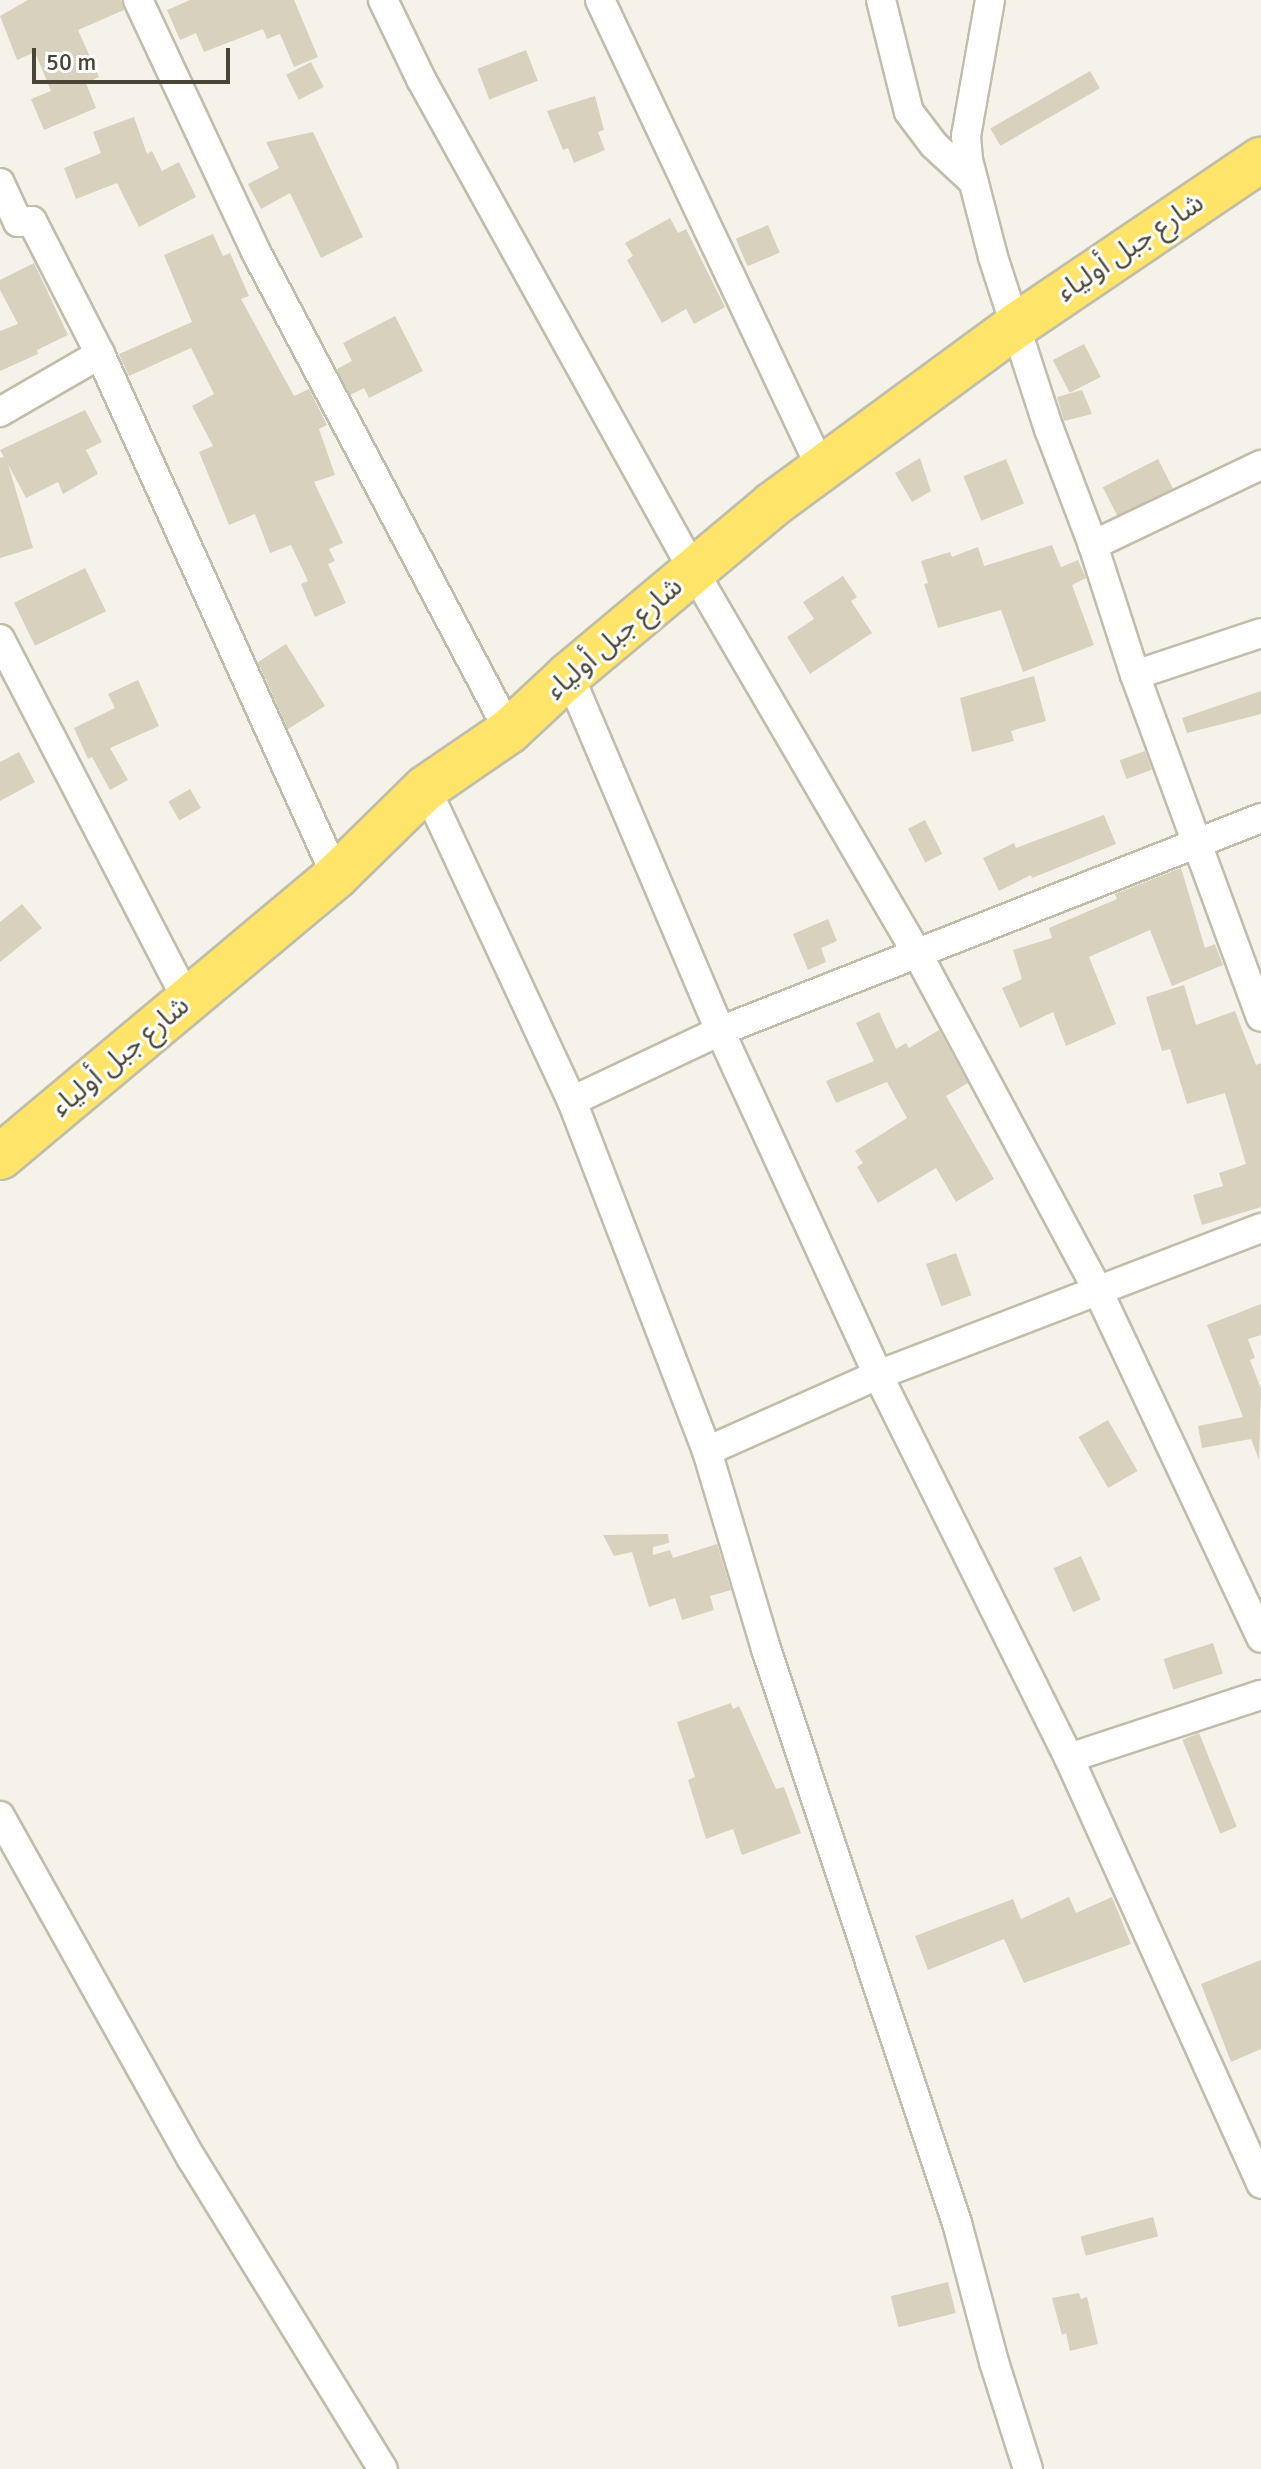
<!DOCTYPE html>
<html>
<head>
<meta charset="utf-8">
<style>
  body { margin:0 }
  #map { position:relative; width:1261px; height:2469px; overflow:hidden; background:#f5f3e9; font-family:Signika,"Noto Sans Arabic",sans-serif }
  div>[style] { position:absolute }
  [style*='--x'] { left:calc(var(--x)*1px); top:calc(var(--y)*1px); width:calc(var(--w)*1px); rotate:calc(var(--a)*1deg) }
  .building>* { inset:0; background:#d7d1be; transform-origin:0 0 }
  .roads { filter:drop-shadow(2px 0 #c1bdab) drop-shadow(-2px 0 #c1bdab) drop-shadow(0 2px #c1bdab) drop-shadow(0 -2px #c1bdab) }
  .street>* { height:28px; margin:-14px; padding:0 14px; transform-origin:14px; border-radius:14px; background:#fff }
  .highway>* { height:44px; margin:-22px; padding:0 22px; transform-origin:22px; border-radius:22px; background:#ffe46a }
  span { translate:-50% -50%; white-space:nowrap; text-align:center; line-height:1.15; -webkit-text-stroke:6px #fff; paint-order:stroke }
  .street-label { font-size:28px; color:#494537 }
  .scale { position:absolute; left:32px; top:48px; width:198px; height:36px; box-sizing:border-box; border:4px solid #494537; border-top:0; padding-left:10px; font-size:24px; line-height:28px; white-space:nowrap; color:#494537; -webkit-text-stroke:6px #fff; paint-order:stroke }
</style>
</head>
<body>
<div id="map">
  <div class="building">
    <div style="clip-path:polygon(28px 0,121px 0,124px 10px,78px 30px,99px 77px,86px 83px,96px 108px,44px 130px,31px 99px,51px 91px,35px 52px,17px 60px,0 16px)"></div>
    <div style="clip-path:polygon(190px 0,294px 0,318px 57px,294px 67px,280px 34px,267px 39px,263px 29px,204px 52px,196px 33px,180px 40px,167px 10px)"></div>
    <div style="left:526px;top:50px;width:33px;height:52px;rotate:69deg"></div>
    <div style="left:311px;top:62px;width:28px;height:28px;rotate:63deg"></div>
    <div style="left:1090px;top:71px;width:20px;height:115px;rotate:60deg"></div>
    <div style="clip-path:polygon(595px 96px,604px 130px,598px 132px,605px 150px,574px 163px,568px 148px,563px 150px,547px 111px)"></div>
    <div style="clip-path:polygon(134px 117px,147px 154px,152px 151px,162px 171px,179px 162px,196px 197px,139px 227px,117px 183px,76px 199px,64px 168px,101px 153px,93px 132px)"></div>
    <div style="clip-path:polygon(313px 132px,363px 237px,321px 258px,290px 193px,261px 209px,248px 184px,279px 168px,266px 142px)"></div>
    <div style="clip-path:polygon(670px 218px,678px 233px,686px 229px,725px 307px,694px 324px,686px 309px,662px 323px,627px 260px,633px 256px,625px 243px)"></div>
    <div style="left:768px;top:225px;width:30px;height:35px;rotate:67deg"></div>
    <div style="clip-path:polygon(213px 234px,223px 256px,230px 253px,249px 296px,241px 299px,294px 396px,309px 389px,327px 425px,319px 429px,335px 475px,314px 482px,343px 543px,329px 549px,335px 561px,328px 564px,346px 603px,315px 617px,301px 584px,308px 581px,291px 545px,270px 553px,255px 514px,229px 525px,199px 452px,213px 446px,192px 406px,214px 394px,191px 348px,129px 376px,119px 354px,192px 322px,164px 255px)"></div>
    <div style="clip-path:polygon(34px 263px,68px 335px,37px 350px,38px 354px,0 371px,0 331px,18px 324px,0 290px,0 280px)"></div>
    <div style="clip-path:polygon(395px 316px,423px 371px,369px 398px,364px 388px,350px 395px,337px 369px,352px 361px,343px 343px)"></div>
    <div style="left:1084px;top:344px;width:37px;height:35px;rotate:63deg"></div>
    <div style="clip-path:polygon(1082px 390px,1092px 414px,1064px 421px,1057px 397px)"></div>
    <div style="clip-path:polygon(85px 410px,102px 442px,86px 450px,98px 474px,63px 494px,58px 482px,26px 498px,8px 464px,33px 548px,0 558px,0 458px,4px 457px,0 450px)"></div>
    <div style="clip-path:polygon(920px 458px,931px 491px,912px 502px,895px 473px)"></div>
    <div style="left:1006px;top:459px;width:48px;height:46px;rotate:68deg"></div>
    <div style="left:1158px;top:459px;width:33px;height:62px;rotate:63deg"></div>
    <div style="clip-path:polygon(1052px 545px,1061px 567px,1078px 560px,1086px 578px,1072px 585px,1094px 645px,1023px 672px,1001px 610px,938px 628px,924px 584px,928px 583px,921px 561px,950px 552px,952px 557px,978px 547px,984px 566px)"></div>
    <div style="left:85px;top:568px;width:48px;height:79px;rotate:64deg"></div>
    <div style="clip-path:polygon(843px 576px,857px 597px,851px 601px,872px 633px,810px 674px,787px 637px,814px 619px,803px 602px)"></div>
    <div style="clip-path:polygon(286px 644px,325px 706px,288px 729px,258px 662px)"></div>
    <div style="clip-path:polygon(1034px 676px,1046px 721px,1011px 731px,1014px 741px,972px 752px,960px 698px)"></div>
    <div style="clip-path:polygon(138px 680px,159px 726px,110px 748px,128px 780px,110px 790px,92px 757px,88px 759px,74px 728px,115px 708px,108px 694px)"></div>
    <div style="clip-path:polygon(1261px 691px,1261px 714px,1187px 733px,1182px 718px)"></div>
    <div style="left:1145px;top:751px;width:20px;height:27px;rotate:70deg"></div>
    <div style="clip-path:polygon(19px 752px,35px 782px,0 801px,0 762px)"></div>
    <div style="left:190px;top:789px;width:22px;height:25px;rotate:60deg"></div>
    <div style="clip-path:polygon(1104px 815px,1116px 844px,1032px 878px,1031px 875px,999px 891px,983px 858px,1014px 843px,1016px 848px)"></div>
    <div style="left:925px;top:820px;width:38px;height:19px;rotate:63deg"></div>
    <div style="clip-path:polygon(1181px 868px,1205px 948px,1215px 944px,1223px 965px,1172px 986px,1150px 930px,1089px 957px,1116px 1024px,1066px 1046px,1053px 1012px,1020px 1028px,1002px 988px,1022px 979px,1013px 950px,1052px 938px,1049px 928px,1117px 899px,1115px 894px)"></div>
    <div style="clip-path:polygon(22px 904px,42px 928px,0 962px,0 922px)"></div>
    <div style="clip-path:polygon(828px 919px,837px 941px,821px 948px,826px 962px,808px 970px,793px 934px)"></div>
    <div style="clip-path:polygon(1184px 985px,1196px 1025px,1235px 1011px,1256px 1065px,1261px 1063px,1261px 1207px,1202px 1225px,1193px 1195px,1223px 1186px,1219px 1173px,1246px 1164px,1225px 1093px,1187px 1104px,1170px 1049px,1162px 1051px,1146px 997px)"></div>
    <div style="clip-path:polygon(879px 1012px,896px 1049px,906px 1043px,909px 1048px,939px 1030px,968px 1083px,946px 1096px,994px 1179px,956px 1202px,936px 1168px,878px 1203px,857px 1167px,863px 1163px,855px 1151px,907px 1118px,887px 1082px,836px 1103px,826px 1081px,874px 1061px,856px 1023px)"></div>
    <div style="left:956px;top:1253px;width:45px;height:32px;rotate:70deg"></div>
    <div style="clip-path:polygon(1261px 1304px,1261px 1335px,1248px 1339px,1255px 1358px,1250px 1360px,1261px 1389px,1259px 1460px,1251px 1439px,1202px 1448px,1198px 1426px,1243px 1417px,1207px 1325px)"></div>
    <div style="left:1108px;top:1420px;width:59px;height:34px;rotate:60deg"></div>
    <div style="clip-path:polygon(668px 1534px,669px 1543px,653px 1547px,653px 1555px,670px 1550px,673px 1558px,717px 1544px,731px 1590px,710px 1596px,714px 1610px,682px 1620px,675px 1598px,649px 1607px,632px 1552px,614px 1556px,603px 1535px)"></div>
    <div style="left:1081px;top:1556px;width:48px;height:30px;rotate:66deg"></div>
    <div style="left:1213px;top:1643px;width:32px;height:52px;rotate:72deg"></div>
    <div style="clip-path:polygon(731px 1703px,733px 1709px,739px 1706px,776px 1789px,784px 1787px,801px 1833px,742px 1855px,733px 1829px,706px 1839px,688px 1780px,695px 1777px,677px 1722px)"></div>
    <div style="left:1199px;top:1733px;width:101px;height:18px;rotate:68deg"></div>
    <div style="clip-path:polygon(1069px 1897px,1076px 1913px,1112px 1897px,1131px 1944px,1024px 1983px,1004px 1939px,928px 1970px,915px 1936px,1013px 1899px,1021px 1919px)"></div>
    <div style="clip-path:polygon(1261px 1960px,1261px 2049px,1231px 2062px,1201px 1984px)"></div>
    <div style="left:1153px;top:2217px;width:20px;height:75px;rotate:75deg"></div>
    <div style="left:948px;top:2282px;width:32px;height:59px;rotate:76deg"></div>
    <div style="clip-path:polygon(1079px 2293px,1081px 2299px,1087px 2297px,1098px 2344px,1070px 2351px,1066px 2333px,1062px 2335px,1052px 2298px)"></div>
  </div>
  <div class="roads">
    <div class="street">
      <div style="--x:138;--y:0;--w:278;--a:64.9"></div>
      <div style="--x:256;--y:252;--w:542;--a:62.16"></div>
      <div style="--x:383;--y:0;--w:88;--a:64.3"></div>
      <div style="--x:421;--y:79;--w:561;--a:61.01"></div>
      <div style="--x:693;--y:570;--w:441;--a:59.7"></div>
      <div style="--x:916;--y:951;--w:388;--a:61.8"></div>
      <div style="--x:1099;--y:1293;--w:381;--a:64.8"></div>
      <div style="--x:600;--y:0;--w:518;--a:64.72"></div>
      <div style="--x:881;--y:0;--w:115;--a:76"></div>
      <div style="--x:909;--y:112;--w:41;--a:52.9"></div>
      <div style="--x:934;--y:145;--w:54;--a:42.8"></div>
      <div style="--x:990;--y:0;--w:138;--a:100"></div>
      <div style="--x:966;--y:136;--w:24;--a:85"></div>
      <div style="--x:968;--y:160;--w:100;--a:75.5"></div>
      <div style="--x:993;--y:257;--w:181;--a:72"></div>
      <div style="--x:1049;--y:429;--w:124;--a:69.2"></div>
      <div style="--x:1093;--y:545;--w:137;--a:72.1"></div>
      <div style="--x:1135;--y:675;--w:364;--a:69.8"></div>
      <div style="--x:0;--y:183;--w:43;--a:65.2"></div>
      <div style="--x:18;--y:222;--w:14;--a:-4"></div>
      <div style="--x:32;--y:221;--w:149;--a:62.9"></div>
      <div style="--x:100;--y:354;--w:573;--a:65.67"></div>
      <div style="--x:0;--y:412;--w:116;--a:-30.1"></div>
      <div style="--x:1093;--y:545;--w:186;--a:-25.5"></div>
      <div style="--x:0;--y:639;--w:407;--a:62.6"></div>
      <div style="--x:569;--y:675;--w:387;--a:67"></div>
      <div style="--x:720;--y:1031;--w:379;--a:65.3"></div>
      <div style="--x:878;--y:1375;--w:428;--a:63.5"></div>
      <div style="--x:1069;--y:1758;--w:467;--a:65.7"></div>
      <div style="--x:1135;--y:675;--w:133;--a:-18.4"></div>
      <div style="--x:426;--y:788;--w:345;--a:65"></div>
      <div style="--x:572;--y:1101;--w:375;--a:68.9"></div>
      <div style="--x:707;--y:1451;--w:207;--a:73.4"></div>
      <div style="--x:766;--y:1649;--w:605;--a:71.6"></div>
      <div style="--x:957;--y:2223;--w:144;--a:75.1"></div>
      <div style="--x:994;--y:2362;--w:112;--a:72.4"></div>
      <div style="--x:572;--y:1101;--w:164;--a:-25.3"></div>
      <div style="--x:720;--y:1031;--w:581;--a:-21.49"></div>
      <div style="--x:707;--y:1451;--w:187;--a:-24"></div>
      <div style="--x:878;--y:1375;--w:410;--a:-21"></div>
      <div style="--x:1069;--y:1758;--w:202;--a:-18.2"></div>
      <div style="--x:0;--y:1816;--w:393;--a:60.8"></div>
      <div style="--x:192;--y:2159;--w:364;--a:58.4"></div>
    </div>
    <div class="highway">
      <div style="--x:0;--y:1157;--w:438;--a:-39.9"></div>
      <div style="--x:336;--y:876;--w:126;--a:-44.4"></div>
      <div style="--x:426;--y:788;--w:101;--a:-34.5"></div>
      <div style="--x:509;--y:731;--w:82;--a:-43"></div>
      <div style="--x:569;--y:675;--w:265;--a:-39.9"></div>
      <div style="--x:772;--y:505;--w:304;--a:-36.3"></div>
      <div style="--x:1017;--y:325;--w:295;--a:-34.1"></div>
    </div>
  </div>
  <div class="street-label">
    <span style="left:1130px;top:247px;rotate:-34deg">شارع جبل أولياء</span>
    <span style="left:614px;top:638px;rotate:-41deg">شارع جبل أولياء</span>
    <span style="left:120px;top:1056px;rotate:-40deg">شارع جبل أولياء</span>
  </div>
  <div class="scale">50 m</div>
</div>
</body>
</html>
